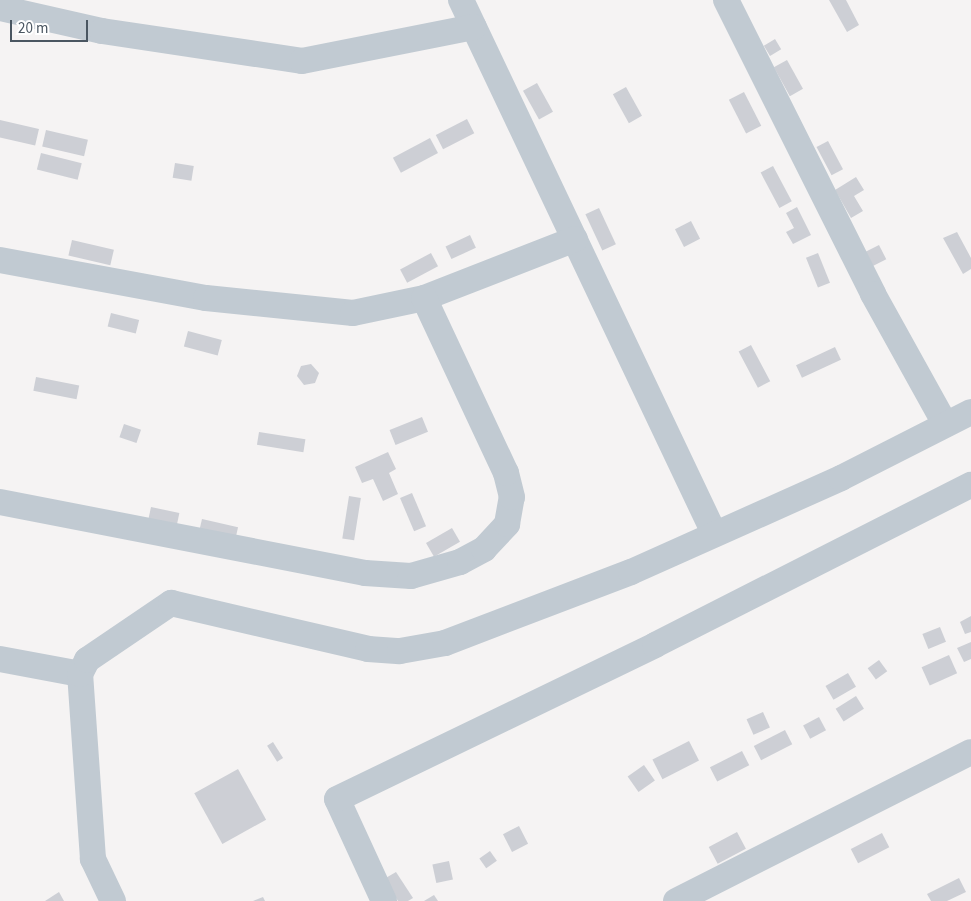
<!DOCTYPE html>
<html>
<head>
<meta charset="utf-8">
<style>
  body { margin:0 }
  #map { position:relative; width:971px; height:901px; overflow:hidden; background:#f5f3f3; font-family:"Source Sans 3",sans-serif }
  div>[style] { position:absolute }
  [style*='--x'] { left:calc(var(--x)*1px); top:calc(var(--y)*1px); width:calc(var(--w)*1px); rotate:calc(var(--a)*1deg) }
  .building>* { inset:0; background:#cdcfd5; transform-origin:0 0 }
  .minor>* { height:26px; margin:-13px; padding:0 13px; transform-origin:13px; border-radius:13px; background:#c1cad2 }
  span { translate:-50% -50%; white-space:nowrap; text-align:center; line-height:1.15; -webkit-text-stroke:5px #fff; paint-order:stroke }
  .scale { position:absolute; left:10px; top:20px; width:78px; height:22px; box-sizing:border-box; border:2px solid #4a5661; border-top:0; padding-left:6px; font-size:15px; line-height:18px; white-space:nowrap; color:#4a5661; -webkit-text-stroke:4px #fff; paint-order:stroke }
</style>
</head>
<body>
<div id="map">
  <div class="building">
    <div style="clip-path:polygon(829px 0,846px 0,859px 25px,847px 32px)"></div>
    <div style="left:775px;top:39px;width:12px;height:13px;rotate:59deg"></div>
    <div style="left:787px;top:60px;width:33px;height:15px;rotate:61deg"></div>
    <div style="left:537px;top:83px;width:33px;height:16px;rotate:61deg"></div>
    <div style="left:626px;top:87px;width:33px;height:15px;rotate:61deg"></div>
    <div style="left:744px;top:92px;width:38px;height:17px;rotate:63deg"></div>
    <div style="left:467px;top:119px;width:16px;height:35px;rotate:63deg"></div>
    <div style="left:0;top:120px;width:40px;height:17px;rotate:13deg"></div>
    <div style="left:46px;top:130px;width:43px;height:17px;rotate:13deg"></div>
    <div style="left:430px;top:138px;width:17px;height:42px;rotate:62deg"></div>
    <div style="left:828px;top:141px;width:32px;height:13px;rotate:62deg"></div>
    <div style="left:41px;top:153px;width:42px;height:17px;rotate:14deg"></div>
    <div style="left:175px;top:163px;width:19px;height:15px;rotate:9deg"></div>
    <div style="left:773px;top:166px;width:40px;height:14px;rotate:62deg"></div>
    <div style="clip-path:polygon(856px 177px,864px 190px,854px 196px,863px 211px,851px 218px,835px 190px)"></div>
    <div style="clip-path:polygon(797px 207px,811px 235px,793px 244px,786px 232px,794px 228px,786px 213px)"></div>
    <div style="left:599px;top:208px;width:40px;height:15px;rotate:65deg"></div>
    <div style="left:691px;top:221px;width:20px;height:18px;rotate:63deg"></div>
    <div style="clip-path:polygon(957px 232px,971px 258px,971px 269px,963px 274px,943px 238px)"></div>
    <div style="left:470px;top:235px;width:14px;height:27px;rotate:65deg"></div>
    <div style="left:72px;top:240px;width:43px;height:16px;rotate:13deg"></div>
    <div style="left:879px;top:245px;width:16px;height:15px;rotate:63deg"></div>
    <div style="left:431px;top:253px;width:15px;height:35px;rotate:62deg"></div>
    <div style="left:818px;top:253px;width:32px;height:13px;rotate:68deg"></div>
    <div style="left:111px;top:313px;width:29px;height:14px;rotate:14deg"></div>
    <div style="left:188px;top:331px;width:35px;height:16px;rotate:15deg"></div>
    <div style="left:751px;top:345px;width:41px;height:14px;rotate:62deg"></div>
    <div style="left:835px;top:347px;width:14px;height:43px;rotate:65deg"></div>
    <div style="clip-path:polygon(311px 364px,319px 373px,315px 383px,304px 385px,297px 376px,301px 366px)"></div>
    <div style="left:36px;top:377px;width:44px;height:14px;rotate:11deg"></div>
    <div style="left:422px;top:417px;width:16px;height:35px;rotate:68deg"></div>
    <div style="left:124px;top:424px;width:18px;height:14px;rotate:19deg"></div>
    <div style="left:259px;top:432px;width:47px;height:13px;rotate:9deg"></div>
    <div style="clip-path:polygon(388px 452px,396px 469px,389px 473px,398px 494px,383px 501px,373px 479px,362px 483px,355px 467px)"></div>
    <div style="left:412px;top:493px;width:36px;height:13px;rotate:67deg"></div>
    <div style="left:349px;top:496px;width:12px;height:43px;rotate:9deg"></div>
    <div style="left:151px;top:507px;width:29px;height:16px;rotate:12deg"></div>
    <div style="left:202px;top:519px;width:37px;height:15px;rotate:13deg"></div>
    <div style="left:452px;top:528px;width:16px;height:30px;rotate:60deg"></div>
    <div style="clip-path:polygon(971px 616px,971px 632px,965px 634px,960px 622px)"></div>
    <div style="left:940px;top:627px;width:16px;height:19px;rotate:68deg"></div>
    <div style="clip-path:polygon(971px 642px,971px 659px,964px 662px,957px 648px)"></div>
    <div style="left:949px;top:655px;width:20px;height:30px;rotate:66deg"></div>
    <div style="left:879px;top:660px;width:14px;height:14px;rotate:54deg"></div>
    <div style="left:848px;top:673px;width:16px;height:26px;rotate:60deg"></div>
    <div style="left:856px;top:696px;width:15px;height:24px;rotate:58deg"></div>
    <div style="left:763px;top:712px;width:17px;height:18px;rotate:66deg"></div>
    <div style="left:819px;top:717px;width:15px;height:18px;rotate:62deg"></div>
    <div style="left:785px;top:730px;width:16px;height:35px;rotate:63deg"></div>
    <div style="left:689px;top:741px;width:22px;height:41px;rotate:63deg"></div>
    <div style="left:273px;top:742px;width:19px;height:7px;rotate:58deg"></div>
    <div style="left:742px;top:751px;width:16px;height:36px;rotate:63deg"></div>
    <div style="left:644px;top:765px;width:19px;height:20px;rotate:55deg"></div>
    <div style="left:238px;top:769px;width:58px;height:50px;rotate:61deg"></div>
    <div style="left:519px;top:826px;width:20px;height:18px;rotate:63deg"></div>
    <div style="left:737px;top:832px;width:19px;height:32px;rotate:62deg"></div>
    <div style="left:882px;top:833px;width:16px;height:35px;rotate:63deg"></div>
    <div style="left:490px;top:851px;width:12px;height:13px;rotate:55deg"></div>
    <div style="left:449px;top:861px;width:19px;height:17px;rotate:78deg"></div>
    <div style="clip-path:polygon(396px 872px,413px 898px,408px 901px,398px 901px,384px 879px)"></div>
    <div style="clip-path:polygon(959px 878px,966px 892px,947px 901px,931px 901px,927px 894px)"></div>
    <div style="clip-path:polygon(59px 892px,64px 901px,45px 901px)"></div>
    <div style="clip-path:polygon(434px 895px,438px 901px,424px 901px)"></div>
    <div style="clip-path:polygon(263px 897px,265px 901px,253px 901px)"></div>
  </div>
  <div class="minor">
    <div style="--x:461;--y:0;--w:590;--a:64.61"></div>
    <div style="--x:726;--y:0;--w:329;--a:63.4"></div>
    <div style="--x:873;--y:294;--w:149;--a:61"></div>
    <div style="--x:0;--y:8;--w:105;--a:12.7"></div>
    <div style="--x:102;--y:31;--w:202;--a:8.5"></div>
    <div style="--x:302;--y:61;--w:175;--a:-11.2"></div>
    <div style="--x:0;--y:260;--w:209;--a:10.5"></div>
    <div style="--x:206;--y:298;--w:148;--a:5.8"></div>
    <div style="--x:353;--y:313;--w:73;--a:-11.9"></div>
    <div style="--x:424;--y:298;--w:162;--a:-21.3"></div>
    <div style="--x:0;--y:502;--w:372;--a:11"></div>
    <div style="--x:365;--y:573;--w:46;--a:3.7"></div>
    <div style="--x:411;--y:576;--w:51;--a:-15.9"></div>
    <div style="--x:460;--y:562;--w:27;--a:-28"></div>
    <div style="--x:484;--y:549;--w:34;--a:-47"></div>
    <div style="--x:507;--y:524;--w:27;--a:-80"></div>
    <div style="--x:512;--y:497;--w:25;--a:-104"></div>
    <div style="--x:506;--y:473;--w:193;--a:-115.1"></div>
    <div style="--x:0;--y:659;--w:81;--a:10.6"></div>
    <div style="--x:113;--y:901;--w:47;--a:-115.5"></div>
    <div style="--x:93;--y:859;--w:185;--a:-94"></div>
    <div style="--x:80;--y:674;--w:16;--a:-63"></div>
    <div style="--x:87;--y:660;--w:102;--a:-34.2"></div>
    <div style="--x:171;--y:603;--w:202;--a:13.1"></div>
    <div style="--x:368;--y:649;--w:32;--a:4"></div>
    <div style="--x:400;--y:651;--w:46;--a:-10.1"></div>
    <div style="--x:445;--y:643;--w:199;--a:-20.9"></div>
    <div style="--x:631;--y:572;--w:230;--a:-24.1"></div>
    <div style="--x:841;--y:478;--w:146;--a:-26.9"></div>
    <div style="--x:384;--y:901;--w:112;--a:-114.7"></div>
    <div style="--x:337;--y:799;--w:353;--a:-25.8"></div>
    <div style="--x:655;--y:645;--w:354;--a:-26.9"></div>
    <div style="--x:676;--y:901;--w:330;--a:-26.8"></div>
  </div>
  <div class="scale">20 m</div>
</div>
</body>
</html>
